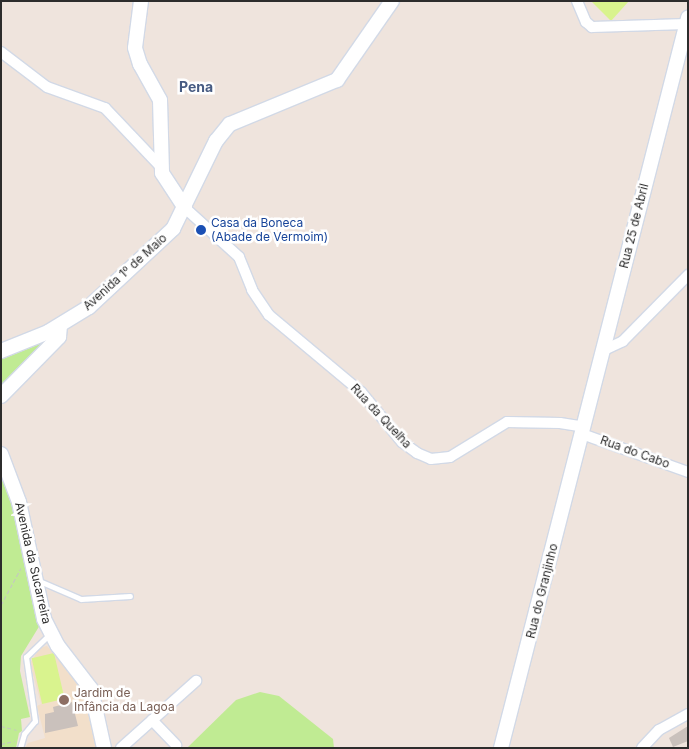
<!DOCTYPE html>
<html>
<head>
<meta charset="utf-8">
<style>
  body { margin:0 }
  #map { position:relative; width:689px; height:749px; overflow:hidden; background:#efe4dd; font-family:Inter,sans-serif }
  div>[style] { position:absolute }
  [style*='--x'] { left:calc(var(--x)*1px); top:calc(var(--y)*1px); width:calc(var(--w)*1px); rotate:calc(var(--a)*1deg) }
  .education>* { inset:0; background:#f2dfca }
  .green>* { inset:0; background:#c0eb93 }
  .pitch>* { inset:0; background:#d9f38e; transform-origin:0 0 }
  .building>* { inset:0; background:#cac1bc }
  .path>* { height:1px; margin-top:-0.5px; transform-origin:0; background:repeating-linear-gradient(90deg,#c4c4c4 0 4px,transparent 0 6.5px) }
  .roads { filter:drop-shadow(1px 0 #d2d9e6) drop-shadow(-1px 0 #d2d9e6) drop-shadow(0 1px #d2d9e6) drop-shadow(0 -1px #d2d9e6) }
  .lane>* { height:5px; margin:-2.5px; padding:0 2.5px; transform-origin:2.5px; border-radius:2.5px; background:#fff }
  .street>* { height:10px; margin:-5px; padding:0 5px; transform-origin:5px; border-radius:5px; background:#fff }
  .secondary>* { height:14px; margin:-7px; padding:0 7px; transform-origin:7px; border-radius:7px; background:#fff }
  .dots>* { width:14px; height:14px; translate:-50% -50%; box-sizing:border-box; border:2px solid #fff; border-radius:50% }
  span { translate:-50% -50%; white-space:nowrap; text-align:center; line-height:1.15; -webkit-text-stroke:5px #fff; paint-order:stroke }
  .transit-label { font-size:12px; color:#164399 }
  .left { translate:0 -50%; text-align:left }
  .street-label { font-size:12px; color:#2c2c2c }
  .education-label { font-size:12px; color:#785e54 }
  .neighbourhood-label { font-size:14px; color:#475b82; font-weight:700 }
  .frame { position:absolute; inset:0; border:2px solid #2c2c2c; pointer-events:none }
</style>
</head>
<body>
<div id="map">
  <div class="education">
    <div style="clip-path:polygon(47px 646px,81px 683px,88px 696px,97px 748px,25px 748px,28px 743px,45px 738px,37px 706px,41px 704px,30px 663px,40px 648px)"></div>
  </div>
  <div class="green">
    <div style="clip-path:polygon(51px 336px,1px 390px,1px 357px)"></div>
    <div style="clip-path:polygon(1px 467px,11px 490px,40px 625px,21px 656px,20px 671px,30px 717px,21px 719px,22px 731px,19px 733px,16px 748px,1px 748px)"></div>
    <div style="clip-path:polygon(260px 692px,279px 696px,333px 739px,334px 748px,187px 748px,236px 700px)"></div>
  </div>
  <div class="pitch">
    <div style="clip-path:polygon(591px 1px,629px 1px,611px 21px)"></div>
    <div style="left:54px;top:653px;width:47px;height:23px;rotate:77deg"></div>
  </div>
  <div class="building">
    <div style="clip-path:polygon(72px 702px,78px 726px,45px 733px,45px 714px,54px 712px,53px 707px)"></div>
    <div style="clip-path:polygon(688px 726px,688px 741px,673px 747px,669px 738px)"></div>
  </div>
  <div class="path">
    <div style="--x:1;--y:605;--w:42;--a:-61.6"></div>
    <div style="--x:1;--y:726;--w:16;--a:14"></div>
    <div style="--x:1;--y:744;--w:14;--a:-12"></div>
  </div>
  <div class="roads">
    <div class="lane">
      <div style="--x:37;--y:580;--w:48;--a:23.4"></div>
      <div style="--x:81;--y:599;--w:49;--a:-3.5"></div>
      <div style="--x:20;--y:748;--w:15;--a:-74"></div>
      <div style="--x:24;--y:734;--w:17;--a:-50"></div>
      <div style="--x:35;--y:721;--w:65;--a:-98"></div>
      <div style="--x:26;--y:657;--w:33;--a:-44"></div>
    </div>
    <div class="street">
      <div style="--x:577;--y:1;--w:23;--a:67"></div>
      <div style="--x:586;--y:22;--w:8;--a:40"></div>
      <div style="--x:592;--y:27;--w:94;--a:-1.8"></div>
      <div style="--x:1;--y:52;--w:58;--a:37.3"></div>
      <div style="--x:47;--y:87;--w:62;--a:19.9"></div>
      <div style="--x:105;--y:108;--w:81;--a:46.5"></div>
      <div style="--x:185;--y:208;--w:73;--a:42.2"></div>
      <div style="--x:239;--y:257;--w:35;--a:68"></div>
      <div style="--x:252;--y:290;--w:30;--a:56"></div>
      <div style="--x:269;--y:315;--w:120;--a:39.9"></div>
      <div style="--x:361;--y:392;--w:65;--a:50.6"></div>
      <div style="--x:402;--y:442;--w:19;--a:36"></div>
      <div style="--x:417;--y:453;--w:15;--a:23"></div>
      <div style="--x:431;--y:459;--w:19;--a:-6"></div>
      <div style="--x:450;--y:457;--w:67;--a:-31.6"></div>
      <div style="--x:507;--y:422;--w:53;--a:1.1"></div>
      <div style="--x:560;--y:423;--w:24;--a:9"></div>
      <div style="--x:602;--y:351;--w:23;--a:-25"></div>
      <div style="--x:623;--y:341;--w:93;--a:-45.4"></div>
      <div style="--x:582;--y:434;--w:113;--a:19.7"></div>
      <div style="--x:152;--y:720;--w:35;--a:46"></div>
      <div style="--x:121;--y:748;--w:101;--a:-41.8"></div>
      <div style="--x:642;--y:748;--w:25;--a:-47"></div>
      <div style="--x:659;--y:730;--w:33;--a:-29"></div>
    </div>
    <div class="secondary">
      <div style="--x:141;--y:1;--w:47;--a:97.3"></div>
      <div style="--x:135;--y:48;--w:17;--a:73"></div>
      <div style="--x:140;--y:64;--w:41;--a:60.9"></div>
      <div style="--x:160;--y:100;--w:73;--a:88.4"></div>
      <div style="--x:162;--y:173;--w:42;--a:56.7"></div>
      <div style="--x:1;--y:351;--w:51;--a:-22"></div>
      <div style="--x:48;--y:332;--w:48;--a:-31.4"></div>
      <div style="--x:89;--y:307;--w:115;--a:-42.9"></div>
      <div style="--x:173;--y:229;--w:98;--a:-64"></div>
      <div style="--x:216;--y:141;--w:22;--a:-51"></div>
      <div style="--x:230;--y:124;--w:116;--a:-22.4"></div>
      <div style="--x:337;--y:80;--w:96;--a:-55.2"></div>
      <div style="--x:1;--y:396;--w:83;--a:-45.5"></div>
      <div style="--x:59;--y:337;--w:11;--a:-85"></div>
      <div style="--x:1;--y:454;--w:51;--a:69.4"></div>
      <div style="--x:19;--y:502;--w:120;--a:77.9"></div>
      <div style="--x:44;--y:619;--w:30;--a:63"></div>
      <div style="--x:58;--y:646;--w:54;--a:52.5"></div>
      <div style="--x:91;--y:689;--w:60;--a:77.6"></div>
      <div style="--x:501;--y:748;--w:754;--a:-75.63"></div>
    </div>
  </div>
  <div class="dots">
    <div style="left:201px;top:230px;background:#1a4fb4"></div>
    <div style="left:64px;top:700px;background:#8d6e63"></div>
  </div>
  <div class="transit-label">
    <span class="left" style="left:211px;top:230px">Casa da Boneca<br>(Abade de Vermoim)</span>
  </div>
  <div class="street-label">
    <span style="left:634px;top:226px;rotate:-76deg">Rua 25 de Abril</span>
    <span style="left:125px;top:272px;rotate:-42deg">Avenida 1º de Maio</span>
    <span style="left:381px;top:416px;rotate:47deg">Rua da Quelha</span>
    <span style="left:635px;top:452px;rotate:20deg">Rua do Cabo</span>
    <span style="left:33px;top:563px;rotate:77deg">Avenida da Sucarreira</span>
    <span style="left:542px;top:591px;rotate:-76deg">Rua do Granjinho</span>
  </div>
  <div class="education-label">
    <span class="left" style="left:74px;top:700px">Jardim de<br>Infância da Lagoa</span>
  </div>
  <div class="neighbourhood-label">
    <span style="left:196px;top:87px">Pena</span>
  </div>
  <div class="frame"></div>
</div>
</body>
</html>
